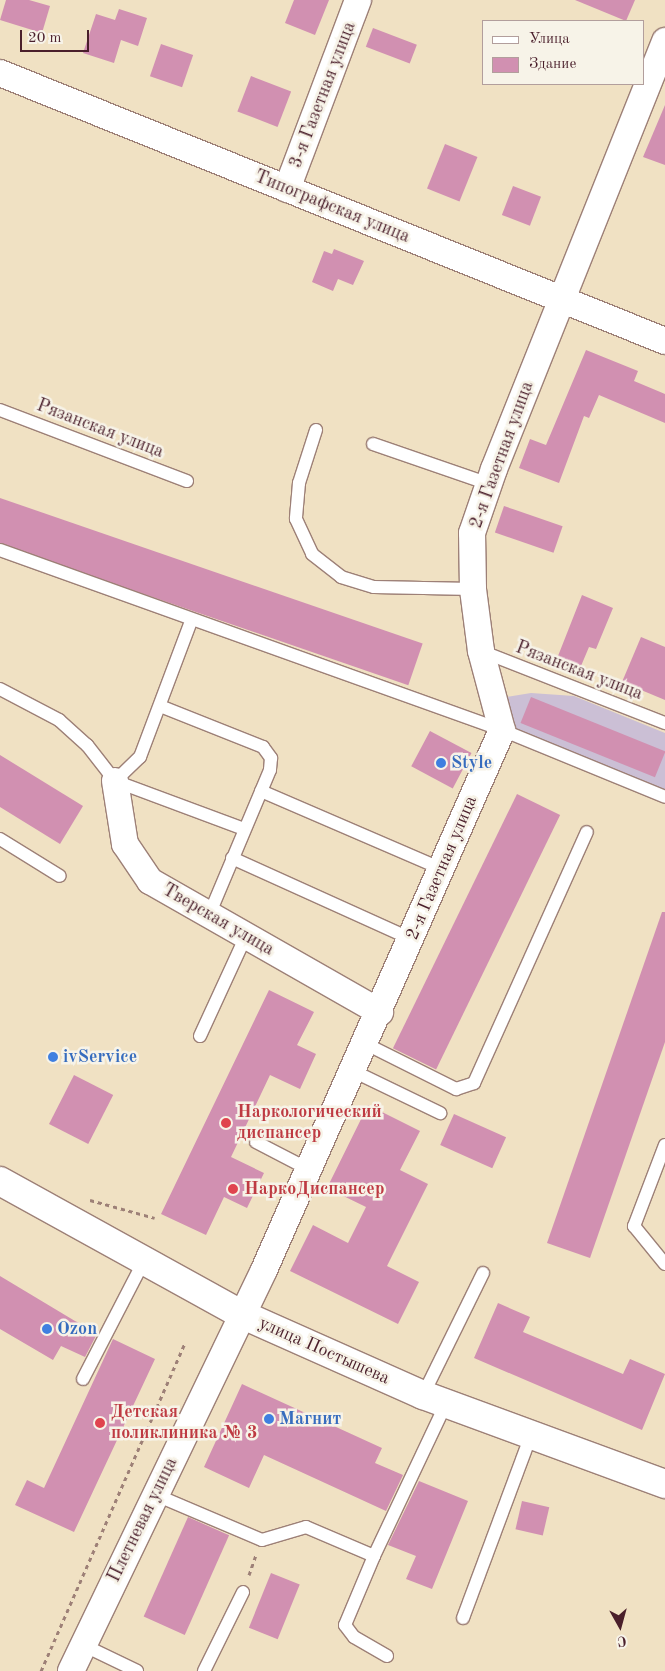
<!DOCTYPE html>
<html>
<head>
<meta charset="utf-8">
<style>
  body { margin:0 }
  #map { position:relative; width:665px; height:1671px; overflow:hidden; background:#f0e1c3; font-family:"Old Standard TT",serif }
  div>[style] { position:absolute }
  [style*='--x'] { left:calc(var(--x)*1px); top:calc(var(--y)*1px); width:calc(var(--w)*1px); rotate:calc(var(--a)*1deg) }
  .industrial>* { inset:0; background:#cbbfd5 }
  .building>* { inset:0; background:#d190b1; transform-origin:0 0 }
  .path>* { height:3px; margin-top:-1.5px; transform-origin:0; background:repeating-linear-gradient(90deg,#9d8077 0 4px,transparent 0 8px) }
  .roads { filter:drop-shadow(1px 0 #9d8077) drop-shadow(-1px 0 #9d8077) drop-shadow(0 1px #9d8077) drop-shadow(0 -1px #9d8077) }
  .service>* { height:12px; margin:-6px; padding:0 6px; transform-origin:6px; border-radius:6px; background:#fff }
  .minor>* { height:26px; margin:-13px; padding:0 13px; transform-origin:13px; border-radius:13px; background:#fff }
  .primary>* { height:28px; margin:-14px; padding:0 14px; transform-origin:14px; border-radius:14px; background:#fff }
  .dots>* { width:14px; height:14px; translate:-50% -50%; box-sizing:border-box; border:2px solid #f7f3e8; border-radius:50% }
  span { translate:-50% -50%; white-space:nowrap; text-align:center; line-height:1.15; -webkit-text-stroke:5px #f7f3e8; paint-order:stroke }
  .street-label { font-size:18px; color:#4a1f2b }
  .shop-label { font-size:18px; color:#366cbe; font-weight:700 }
  .left { translate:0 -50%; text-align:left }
  .health-label { font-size:18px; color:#be3a42; font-weight:700 }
  .legend { position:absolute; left:482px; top:20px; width:162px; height:65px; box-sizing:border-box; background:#f7f3e8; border:1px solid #b29e9c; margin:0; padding:6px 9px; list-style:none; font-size:15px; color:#4a1f2b }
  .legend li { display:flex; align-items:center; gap:10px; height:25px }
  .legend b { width:25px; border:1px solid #b29e9c }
  .north { position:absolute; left:595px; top:1601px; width:50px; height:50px; -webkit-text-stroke:4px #f7f3e8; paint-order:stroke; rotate:173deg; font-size:14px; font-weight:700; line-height:20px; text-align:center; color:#4a1f2b }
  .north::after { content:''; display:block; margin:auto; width:18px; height:22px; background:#4a1f2b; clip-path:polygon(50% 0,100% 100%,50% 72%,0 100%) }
  .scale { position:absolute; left:20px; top:30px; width:69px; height:22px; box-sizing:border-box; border:2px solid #4a1f2b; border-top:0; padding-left:6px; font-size:15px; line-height:18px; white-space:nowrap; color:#4a1f2b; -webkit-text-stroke:4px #f7f3e8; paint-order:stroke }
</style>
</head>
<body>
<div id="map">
  <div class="industrial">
    <div style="clip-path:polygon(531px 693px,574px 696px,665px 733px,665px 793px,500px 724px,506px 697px)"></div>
  </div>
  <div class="building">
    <div style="clip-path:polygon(6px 0,29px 0,50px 6px,42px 33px,0 20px)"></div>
    <div style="clip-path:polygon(294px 0,329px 0,315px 35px,285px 23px)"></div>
    <div style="clip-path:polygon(575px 0,635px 0,626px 21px)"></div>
    <div style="clip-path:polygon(119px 9px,147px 18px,138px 46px,121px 40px,114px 63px,83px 53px,96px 14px,115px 20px)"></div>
    <div style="left:373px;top:28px;width:47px;height:20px;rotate:21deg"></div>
    <div style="left:161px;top:44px;width:34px;height:34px;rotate:19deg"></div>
    <div style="left:251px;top:76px;width:43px;height:38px;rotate:21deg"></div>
    <div style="clip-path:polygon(665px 105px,665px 165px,643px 157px)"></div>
    <div style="left:445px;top:144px;width:35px;height:48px;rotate:22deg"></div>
    <div style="left:513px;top:186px;width:30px;height:31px;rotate:21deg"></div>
    <div style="clip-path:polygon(334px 249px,364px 261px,353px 285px,338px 279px,333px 291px,312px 282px,324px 251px,332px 254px)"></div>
    <div style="clip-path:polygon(586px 350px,638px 371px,634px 381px,665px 394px,665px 423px,599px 395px,589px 418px,584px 416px,559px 483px,519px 468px,530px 439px,546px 445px)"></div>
    <div style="left:0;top:498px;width:447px;height:44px;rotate:19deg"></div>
    <div style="left:504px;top:506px;width:62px;height:28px;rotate:19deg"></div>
    <div style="clip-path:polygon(582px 595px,613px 608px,596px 649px,589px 647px,581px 666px,558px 656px)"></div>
    <div style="clip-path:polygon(641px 637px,665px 647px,665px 700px,622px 682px)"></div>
    <div style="left:531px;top:697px;width:145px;height:28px;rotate:22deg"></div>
    <div style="left:430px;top:731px;width:47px;height:40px;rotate:28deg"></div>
    <div style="clip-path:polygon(0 755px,83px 806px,60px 844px,0 807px)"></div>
    <div style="left:517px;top:794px;width:48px;height:283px;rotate:26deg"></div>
    <div style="clip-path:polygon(662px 912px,665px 912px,665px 1042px,590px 1258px,547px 1243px)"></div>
    <div style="clip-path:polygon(269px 990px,314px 1012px,297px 1045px,316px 1054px,300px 1089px,270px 1075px,231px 1157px,264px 1173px,247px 1208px,224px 1197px,206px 1235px,161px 1214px)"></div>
    <div style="left:74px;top:1075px;width:44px;height:55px;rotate:27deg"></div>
    <div style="clip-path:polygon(368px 1105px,420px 1131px,400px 1170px,428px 1184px,387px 1266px,419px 1282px,398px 1324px,290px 1271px,313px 1225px,348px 1243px,366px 1207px,327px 1188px)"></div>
    <div style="left:454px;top:1114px;width:57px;height:34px;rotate:24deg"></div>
    <div style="clip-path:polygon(0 1276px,75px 1321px,98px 1332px,85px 1357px,61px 1346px,53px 1360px,0 1329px)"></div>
    <div style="clip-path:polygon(498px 1303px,530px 1317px,523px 1332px,623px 1374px,630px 1359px,665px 1374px,642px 1430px,474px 1358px)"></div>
    <div style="clip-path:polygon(113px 1339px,155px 1359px,74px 1532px,15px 1505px,27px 1480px,44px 1488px)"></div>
    <div style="clip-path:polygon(242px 1384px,382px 1448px,375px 1463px,403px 1475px,386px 1511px,264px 1455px,249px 1488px,204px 1467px)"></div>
    <div style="clip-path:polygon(419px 1481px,468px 1501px,432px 1589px,406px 1579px,416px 1556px,388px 1545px)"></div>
    <div style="left:522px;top:1501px;width:28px;height:29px;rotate:13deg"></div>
    <div style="left:188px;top:1517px;width:45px;height:109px;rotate:24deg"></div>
    <div style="left:271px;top:1573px;width:31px;height:59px;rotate:22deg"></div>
  </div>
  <div class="path">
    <div style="--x:90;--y:1200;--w:67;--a:15.5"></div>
    <div style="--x:249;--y:1575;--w:21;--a:-71"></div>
    <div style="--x:41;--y:1671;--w:358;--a:-66.3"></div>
  </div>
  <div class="roads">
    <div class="service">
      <div style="--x:0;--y:410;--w:200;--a:20.8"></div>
      <div style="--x:316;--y:430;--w:56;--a:107.8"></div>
      <div style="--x:299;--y:483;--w:36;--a:95"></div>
      <div style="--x:296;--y:519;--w:38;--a:65"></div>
      <div style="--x:312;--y:554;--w:37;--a:38"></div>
      <div style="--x:341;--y:577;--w:34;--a:17"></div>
      <div style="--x:374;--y:587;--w:99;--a:1.2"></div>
      <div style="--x:373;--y:444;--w:123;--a:19"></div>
      <div style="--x:0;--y:550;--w:533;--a:19.73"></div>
      <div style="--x:502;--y:730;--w:176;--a:22.3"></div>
      <div style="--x:481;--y:651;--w:198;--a:21.4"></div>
      <div style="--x:0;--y:689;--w:67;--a:27.7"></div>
      <div style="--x:59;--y:720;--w:38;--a:42"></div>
      <div style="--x:87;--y:745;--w:46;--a:52.1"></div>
      <div style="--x:115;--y:781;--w:138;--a:20.4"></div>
      <div style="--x:160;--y:706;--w:111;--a:21.7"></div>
      <div style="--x:263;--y:747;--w:14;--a:54"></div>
      <div style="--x:271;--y:758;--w:12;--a:95"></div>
      <div style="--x:270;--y:770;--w:157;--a:112.8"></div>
      <div style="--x:115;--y:781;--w:35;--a:-44"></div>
      <div style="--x:140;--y:757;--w:147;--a:-69.4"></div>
      <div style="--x:261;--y:791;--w:197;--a:23.3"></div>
      <div style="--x:0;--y:839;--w:70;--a:31.7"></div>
      <div style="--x:232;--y:858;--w:196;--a:24.3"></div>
      <div style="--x:200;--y:1036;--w:110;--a:-65.3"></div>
      <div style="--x:366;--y:1044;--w:101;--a:26.6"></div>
      <div style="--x:456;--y:1089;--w:19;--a:-18"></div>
      <div style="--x:474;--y:1083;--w:275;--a:-65.8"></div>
      <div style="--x:353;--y:1071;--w:97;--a:25.8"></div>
      <div style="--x:256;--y:1142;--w:61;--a:27.4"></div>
      <div style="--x:665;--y:1145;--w:87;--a:110.9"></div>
      <div style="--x:634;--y:1226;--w:49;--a:50.8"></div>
      <div style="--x:83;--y:1379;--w:133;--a:-62.7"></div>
      <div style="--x:423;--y:1395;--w:136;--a:-63.8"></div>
      <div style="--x:156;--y:1495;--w:115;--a:23"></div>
      <div style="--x:262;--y:1540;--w:46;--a:-16.5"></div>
      <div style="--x:306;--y:1527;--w:74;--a:23.1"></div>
      <div style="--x:463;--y:1618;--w:195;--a:-69.6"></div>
      <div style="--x:83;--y:1645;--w:60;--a:25.7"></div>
      <div style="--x:387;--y:1656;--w:38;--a:-150"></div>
      <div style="--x:354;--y:1637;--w:15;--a:-127"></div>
      <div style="--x:345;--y:1625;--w:75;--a:-67.2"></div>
      <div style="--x:374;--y:1556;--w:168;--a:-64.7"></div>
      <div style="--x:204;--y:1671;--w:88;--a:-63.7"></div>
    </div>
    <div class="minor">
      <div style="--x:0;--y:73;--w:717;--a:21.95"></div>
      <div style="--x:287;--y:189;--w:202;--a:-69.4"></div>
      <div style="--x:115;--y:781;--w:64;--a:81"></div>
      <div style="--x:125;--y:844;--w:45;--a:56"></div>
      <div style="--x:150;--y:881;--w:265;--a:29.7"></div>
      <div style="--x:71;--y:1671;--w:445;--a:-64.3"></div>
      <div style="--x:264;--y:1270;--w:590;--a:-66.21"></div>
      <div style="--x:502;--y:730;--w:82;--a:-104.9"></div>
      <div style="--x:481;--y:651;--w:63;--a:-97.4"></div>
      <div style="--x:473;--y:589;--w:56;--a:-91"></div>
      <div style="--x:472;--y:533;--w:68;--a:-71"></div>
      <div style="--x:494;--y:469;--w:461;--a:-68.2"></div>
    </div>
    <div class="primary">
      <div style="--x:0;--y:1181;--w:277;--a:28.9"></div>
      <div style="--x:243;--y:1315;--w:197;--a:24"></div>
      <div style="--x:423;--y:1395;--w:258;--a:20.2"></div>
    </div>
  </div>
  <div class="dots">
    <div style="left:441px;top:763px;background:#3f7fe0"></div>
    <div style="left:53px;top:1057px;background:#3f7fe0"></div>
    <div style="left:226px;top:1123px;background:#e0444e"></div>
    <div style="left:233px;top:1189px;background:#e0444e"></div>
    <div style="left:47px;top:1329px;background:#3f7fe0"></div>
    <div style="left:269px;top:1419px;background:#3f7fe0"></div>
    <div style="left:100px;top:1423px;background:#e0444e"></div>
  </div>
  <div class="street-label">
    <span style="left:323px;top:95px;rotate:-69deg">3-я Газетная улица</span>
    <span style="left:332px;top:207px;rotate:22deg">Типографская улица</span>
    <span style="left:100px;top:429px;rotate:21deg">Рязанская улица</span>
    <span style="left:502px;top:455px;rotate:-70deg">2-я Газетная улица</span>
    <span style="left:579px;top:671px;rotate:21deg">Рязанская улица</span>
    <span style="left:442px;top:868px;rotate:-67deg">2-я Газетная улица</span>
    <span style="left:218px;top:920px;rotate:30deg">Тверская улица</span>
    <span style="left:324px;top:1351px;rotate:24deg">улица Постышева</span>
    <span style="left:143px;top:1520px;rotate:-64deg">Плетневая улица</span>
  </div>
  <div class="shop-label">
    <span class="left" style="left:451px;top:763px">Style</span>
    <span class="left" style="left:63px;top:1057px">ivService</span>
    <span class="left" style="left:57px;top:1329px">Ozon</span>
    <span class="left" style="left:279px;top:1419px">Магнит</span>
  </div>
  <div class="health-label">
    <span class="left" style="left:237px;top:1123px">Наркологический<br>диспансер</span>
    <span class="left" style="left:244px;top:1189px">НаркоДиспансер</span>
    <span class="left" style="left:111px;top:1423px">Детская<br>поликлиника № 3</span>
  </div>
  <ul class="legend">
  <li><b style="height:6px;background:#fff"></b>Улица</li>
  <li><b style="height:14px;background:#d190b1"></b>Здание</li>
  </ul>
  <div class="north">С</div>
  <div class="scale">20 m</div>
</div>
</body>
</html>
